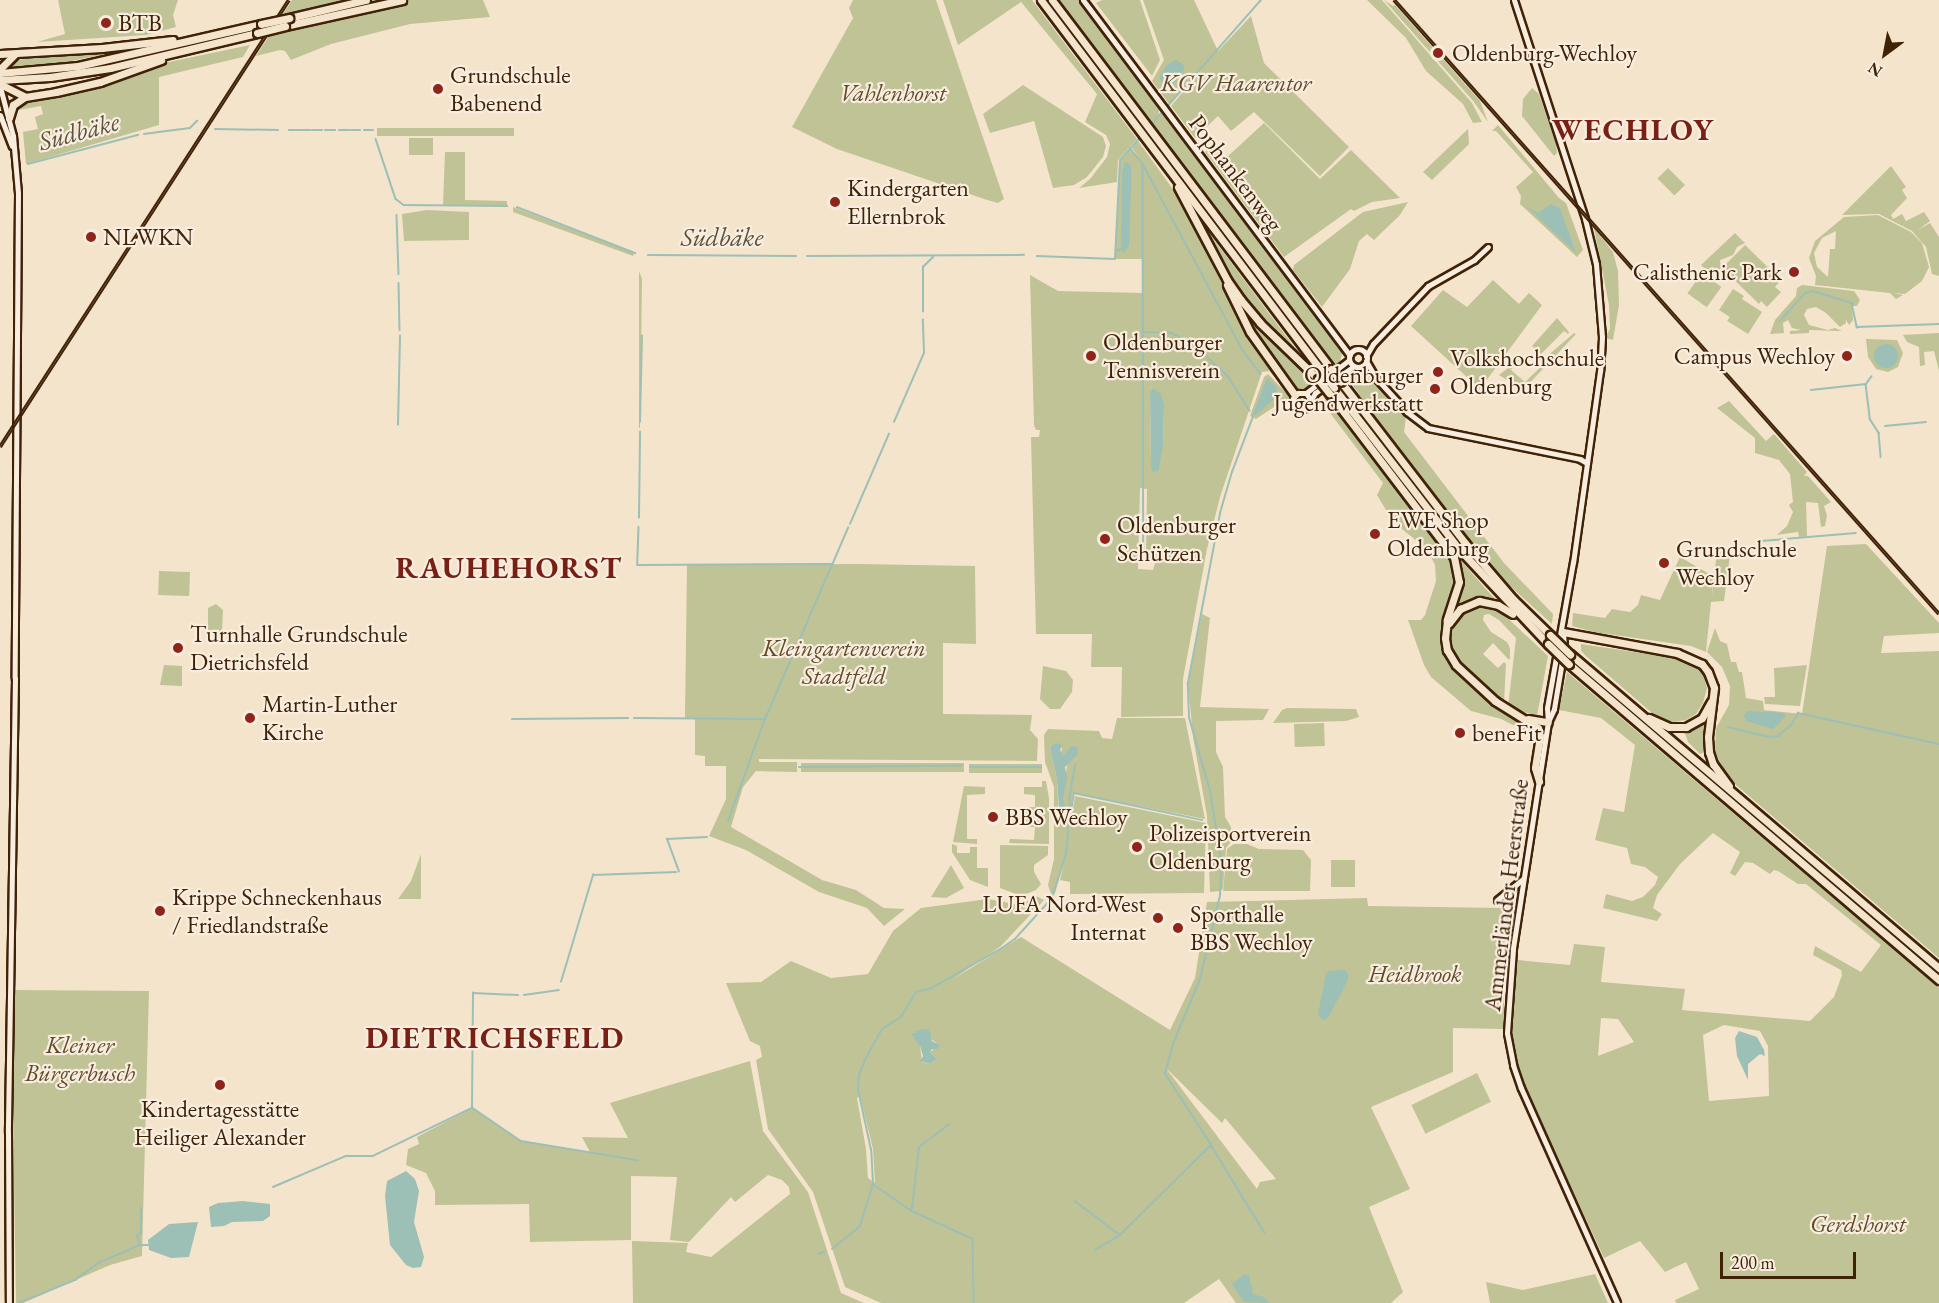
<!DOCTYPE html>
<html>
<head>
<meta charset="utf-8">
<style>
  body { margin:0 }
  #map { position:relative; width:1939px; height:1303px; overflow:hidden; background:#f5e4cc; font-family:"EB Garamond",serif }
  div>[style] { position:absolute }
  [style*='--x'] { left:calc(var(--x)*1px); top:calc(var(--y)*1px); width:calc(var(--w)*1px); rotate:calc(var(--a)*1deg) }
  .green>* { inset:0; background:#c0c395; transform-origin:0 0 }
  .water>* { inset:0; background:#9cbfb6 }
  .round { border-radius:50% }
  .stream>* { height:1.5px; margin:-0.75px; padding:0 0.75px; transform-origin:0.75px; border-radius:0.75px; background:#9cbfb6 }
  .roads { filter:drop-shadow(2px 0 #402207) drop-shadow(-2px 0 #402207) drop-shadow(0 2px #402207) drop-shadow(0 -2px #402207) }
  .secondary>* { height:5px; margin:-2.5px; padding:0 2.5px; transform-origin:2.5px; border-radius:2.5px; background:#f8edde }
  .secondary>.ring { margin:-2.5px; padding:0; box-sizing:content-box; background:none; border:5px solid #f8edde; border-radius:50% }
  .highway>* { height:7px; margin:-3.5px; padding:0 3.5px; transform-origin:3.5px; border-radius:3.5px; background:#f5e4cc }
  .rail>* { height:4px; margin-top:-2px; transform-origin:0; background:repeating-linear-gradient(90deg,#f8edde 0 4.5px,#402207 0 9px); box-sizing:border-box; border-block:2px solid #402207 }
  .bridges { filter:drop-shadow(2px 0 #402207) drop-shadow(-2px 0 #402207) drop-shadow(0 2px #402207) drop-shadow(0 -2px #402207) }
  .highway-bridge>* { height:7px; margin:-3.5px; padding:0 3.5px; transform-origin:3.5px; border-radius:3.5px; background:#f5e4cc }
  .dots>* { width:16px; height:16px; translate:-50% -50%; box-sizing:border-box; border:3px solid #f8edde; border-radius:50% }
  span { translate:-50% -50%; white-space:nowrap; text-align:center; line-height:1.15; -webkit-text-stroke:4.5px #f8edde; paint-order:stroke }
  .poi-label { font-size:24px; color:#402207 }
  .left { translate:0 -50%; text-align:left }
  .right { translate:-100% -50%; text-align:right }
  .park-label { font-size:24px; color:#604a2a; font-style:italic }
  .street-label { font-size:24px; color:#402207 }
  .water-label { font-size:26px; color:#5c513c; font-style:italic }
  .district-label { font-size:30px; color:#7a1f14; font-weight:700; letter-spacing:1.5px }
  .north { position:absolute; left:1855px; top:24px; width:60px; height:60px; -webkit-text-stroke:4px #f8edde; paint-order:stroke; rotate:212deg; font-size:16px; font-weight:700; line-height:24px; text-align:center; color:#402207 }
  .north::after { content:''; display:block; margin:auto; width:21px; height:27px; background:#402207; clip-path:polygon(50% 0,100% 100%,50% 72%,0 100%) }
  .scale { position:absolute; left:1720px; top:1252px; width:136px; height:27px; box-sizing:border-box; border:3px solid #402207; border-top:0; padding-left:8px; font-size:18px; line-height:21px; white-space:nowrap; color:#402207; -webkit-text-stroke:4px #f8edde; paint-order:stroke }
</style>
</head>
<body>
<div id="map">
  <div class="green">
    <div style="clip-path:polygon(58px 0,178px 0,173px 15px,176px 27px,146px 35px,37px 42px,65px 34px)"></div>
    <div style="clip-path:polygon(292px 0,483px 0,490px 17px,410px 24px,331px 44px,291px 60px,285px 51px,280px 50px,256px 56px)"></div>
    <div style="clip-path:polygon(853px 0,936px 0,1004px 199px,998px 203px,984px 199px,837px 149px,792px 127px,853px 18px,849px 8px)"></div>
    <div style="clip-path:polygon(943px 0,1032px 0,1137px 139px,1118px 160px,1117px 182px,1079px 188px,1090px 179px,1107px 157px,1110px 144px,1106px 135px,1085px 122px,1097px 94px,1021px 2px,958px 45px)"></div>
    <div style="clip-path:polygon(1060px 0,1080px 0,1084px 6px,1160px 106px,1158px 117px,1162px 114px,1168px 117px,1343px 349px,1339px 367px,1336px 368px)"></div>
    <div style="clip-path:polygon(1102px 0,1140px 0,1160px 60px,1152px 76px,1096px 3px)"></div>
    <div style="clip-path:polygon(1143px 0,1194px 0,1218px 51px,1251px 16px,1264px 63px,1349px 147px,1320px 176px,1254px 112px,1231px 131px,1218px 116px,1195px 138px,1171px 106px,1203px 68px,1169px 104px,1152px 81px,1164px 60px)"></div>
    <div style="clip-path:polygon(1367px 0,1382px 0,1472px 103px,1482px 122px,1473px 123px,1463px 104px,1426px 71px,1406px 38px)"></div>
    <div style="clip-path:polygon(1384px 0,1393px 6px,1395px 5px,1480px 101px,1488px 122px,1474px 102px)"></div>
    <div style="clip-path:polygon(250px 45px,243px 57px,159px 77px,159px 125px,26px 164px,23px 132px,38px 129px,35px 117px,43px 114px,41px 106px,18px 110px,16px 105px,20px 102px,85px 91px,169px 62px)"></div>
    <div style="clip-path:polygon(106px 52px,106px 54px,66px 62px,11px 67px,10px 62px,15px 60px)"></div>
    <div style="clip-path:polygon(1023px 85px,1103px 137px,1106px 146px,1103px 157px,1087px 177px,1074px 185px,1053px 188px,1034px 121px,990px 133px,983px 114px)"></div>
    <div style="clip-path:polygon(1532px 88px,1539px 94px,1556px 144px,1557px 153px,1554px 156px,1522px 116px,1523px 99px)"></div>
    <div style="clip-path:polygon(1264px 123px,1320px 179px,1351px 150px,1400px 198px,1372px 202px,1354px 211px,1351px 209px,1284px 257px,1205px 152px,1213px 146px,1226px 158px)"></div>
    <div style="clip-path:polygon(1498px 125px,1559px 198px,1566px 203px,1583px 250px,1577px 257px,1520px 204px,1521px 196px,1516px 187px,1533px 172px,1496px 131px,1492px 131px)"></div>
    <div style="left:377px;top:128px;width:137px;height:8px"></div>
    <div style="clip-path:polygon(1468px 129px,1469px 144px,1432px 180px,1423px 172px)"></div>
    <div style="left:409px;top:138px;width:24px;height:17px"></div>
    <div style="clip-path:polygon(evenodd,1138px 141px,1180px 199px,1244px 328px,1287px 389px,1269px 371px,1262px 372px,1220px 497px,1207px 549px,1183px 679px,1183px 716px,1121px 717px,1122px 667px,1091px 667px,1092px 634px,1036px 634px,1031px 437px,1039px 437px,1040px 430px,1036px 430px,1034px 425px,1030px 275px,1058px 291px,1142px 293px,1142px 259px,1115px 259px,1120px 160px,1130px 148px,1139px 158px,1132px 148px,1138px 141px,1153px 388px,1164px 407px,1163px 447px,1151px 466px,1150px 391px,1153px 388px,1138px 141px,1140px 488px,1147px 489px,1146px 554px,1156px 560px,1153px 570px,1138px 569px,1140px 488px)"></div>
    <div style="clip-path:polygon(445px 152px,465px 152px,465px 200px,507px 201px,507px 206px,443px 205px)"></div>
    <div style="clip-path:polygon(1891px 166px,1906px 187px,1902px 190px,1907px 198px,1891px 215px,1893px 219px,1902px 214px,1906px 221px,1924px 212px,1930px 221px,1918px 230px,1930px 223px,1939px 237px,1939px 276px,1932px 274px,1926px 247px,1912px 231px,1879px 214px,1842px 215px)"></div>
    <div style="left:1668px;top:168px;width:24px;height:15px;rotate:45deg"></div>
    <div style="clip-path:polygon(1408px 202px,1400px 215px,1374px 240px,1367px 234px,1359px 241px,1350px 269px,1322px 307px,1293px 270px,1294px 265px,1363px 212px)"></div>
    <div style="clip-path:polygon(513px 207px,634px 253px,633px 256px,513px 212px)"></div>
    <div style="clip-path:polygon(427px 210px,469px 212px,469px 240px,404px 241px,402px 214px)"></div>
    <div style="clip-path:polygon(evenodd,1878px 215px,1911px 232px,1922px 243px,1929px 267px,1922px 281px,1905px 294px,1892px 293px,1903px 295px,1896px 299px,1890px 293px,1815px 285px,1816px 276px,1809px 258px,1815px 241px,1844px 217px,1878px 215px,1836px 231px,1835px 249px,1830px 249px,1828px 277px,1817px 267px,1814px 253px,1822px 238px,1836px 231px)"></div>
    <div style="clip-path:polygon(1200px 221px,1304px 360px,1260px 321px,1234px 286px)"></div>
    <div style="clip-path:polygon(1594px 228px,1613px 252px,1618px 271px,1619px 305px,1613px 340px,1605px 338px,1610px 329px,1609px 305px)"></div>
    <div style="clip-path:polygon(1735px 233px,1745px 243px,1737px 247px,1733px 255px,1720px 260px,1721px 268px,1716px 273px,1706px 270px,1701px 265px)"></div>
    <div style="clip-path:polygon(1745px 245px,1781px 280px,1775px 287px,1781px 292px,1767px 307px,1761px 301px,1759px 304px,1722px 268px)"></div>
    <div style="clip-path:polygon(639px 271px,642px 279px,640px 428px,639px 428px)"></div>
    <div style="left:1702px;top:273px;width:24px;height:25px;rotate:36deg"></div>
    <div style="clip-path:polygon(1493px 280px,1519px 304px,1529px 293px,1542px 305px,1480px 389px,1411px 326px,1443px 290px,1467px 307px)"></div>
    <div style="clip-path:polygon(1802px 285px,1854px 291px,1860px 300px,1857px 306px,1852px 306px,1853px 320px,1849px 325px,1846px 320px,1846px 323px,1840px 327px,1826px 313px,1816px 307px,1807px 309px,1804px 315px,1809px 325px,1828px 330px,1835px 328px,1842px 331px,1809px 330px,1809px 333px,1790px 334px,1790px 331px,1801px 330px,1792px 328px,1788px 320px,1783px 323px,1784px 333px,1770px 334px,1775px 320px,1796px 296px,1797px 288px)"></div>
    <div style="clip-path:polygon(1733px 289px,1744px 296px,1742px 299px,1762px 312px,1748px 334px,1727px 321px,1730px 317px,1719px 310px)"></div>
    <div style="clip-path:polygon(1237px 302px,1315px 383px,1303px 384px,1314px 384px,1308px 390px,1294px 391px,1258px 342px)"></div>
    <div style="clip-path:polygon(1557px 318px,1569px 332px,1568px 334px,1564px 331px,1541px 354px,1532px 346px)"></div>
    <div style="clip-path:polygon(1574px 333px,1576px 334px,1523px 390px,1499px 375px,1521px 358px,1511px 370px,1525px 382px,1547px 361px,1545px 358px)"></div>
    <div style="clip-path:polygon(1939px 333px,1939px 371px,1934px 351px,1924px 352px,1925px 365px,1920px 366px,1919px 347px,1907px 342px,1903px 335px)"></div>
    <div style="clip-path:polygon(1866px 339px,1897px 340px,1903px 353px,1898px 367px,1888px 372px,1876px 369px,1868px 357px)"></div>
    <div style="clip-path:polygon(1351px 372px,1362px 373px,1390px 397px,1406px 417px,1404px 432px,1504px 563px,1553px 614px,1552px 624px,1500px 577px,1451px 519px,1345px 375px)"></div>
    <div style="clip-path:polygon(1268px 374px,1286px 393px,1290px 393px,1290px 400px,1288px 404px,1280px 403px,1256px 419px,1250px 416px,1264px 377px)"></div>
    <div style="clip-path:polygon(1326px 395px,1451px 557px,1454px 586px,1440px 635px,1446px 655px,1457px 670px,1498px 709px,1536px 730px,1531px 734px,1501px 719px,1471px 711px,1431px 677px,1424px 665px,1408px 620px,1421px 620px,1425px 615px,1436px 581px,1435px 565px,1427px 549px,1397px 525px,1391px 510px,1386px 510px,1377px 495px,1383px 483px,1324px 405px)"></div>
    <div style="clip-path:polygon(1729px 401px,1766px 441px,1774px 434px,1807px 472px,1804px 476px,1808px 476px,1831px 502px,1824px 506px,1827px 515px,1825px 526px,1821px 527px,1818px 503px,1806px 502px,1807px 536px,1799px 537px,1798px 532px,1777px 535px,1787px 526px,1793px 512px,1789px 505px,1793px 502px,1790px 474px,1779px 460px,1755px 453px,1755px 438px,1717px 408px)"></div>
    <div style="clip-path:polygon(1866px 544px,1939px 623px,1939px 633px,1884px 636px,1881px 653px,1939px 651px,1939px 958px,1736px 785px,1721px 766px,1715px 751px,1716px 728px,1729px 705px,1730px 686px,1722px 667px,1707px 652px,1715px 628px,1720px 641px,1727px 644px,1731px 662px,1736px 662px,1739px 672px,1742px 672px,1746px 698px,1763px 701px,1764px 710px,1802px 714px,1827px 546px)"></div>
    <div style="clip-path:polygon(1717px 551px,1730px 555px,1724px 601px,1711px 602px,1706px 652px,1691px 646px,1594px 632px,1572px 626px,1573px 613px,1605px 618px,1612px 609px,1630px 612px,1638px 605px,1641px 595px,1660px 600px,1680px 557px,1713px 576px,1712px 596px)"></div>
    <div style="clip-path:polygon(1454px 553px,1485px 588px,1498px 602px,1486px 600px,1451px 613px,1461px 583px,1460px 566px)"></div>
    <div style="clip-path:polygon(857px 564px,975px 566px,976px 644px,943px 643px,943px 714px,1032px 715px,1030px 730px,1038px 739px,1037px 761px,759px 759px,759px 762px,797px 762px,797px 772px,756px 771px,743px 787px,731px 827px,822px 880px,856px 890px,884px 908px,905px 909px,884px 926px,867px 908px,819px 892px,746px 850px,709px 836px,726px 799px,726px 766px,705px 766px,705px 756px,695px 755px,695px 718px,685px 718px,687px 565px)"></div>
    <div style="left:159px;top:571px;width:31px;height:24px;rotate:2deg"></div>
    <div style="clip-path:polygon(216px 604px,223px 610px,222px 632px,208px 632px,208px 608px)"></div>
    <div style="clip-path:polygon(1483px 605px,1500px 611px,1548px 656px,1537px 716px,1508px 707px,1516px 638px,1499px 620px,1489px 614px,1484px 615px,1483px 620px,1491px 632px,1507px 642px,1510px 648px,1510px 658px,1509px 660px,1493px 643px,1483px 654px,1498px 668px,1504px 662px,1506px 664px,1504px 702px,1494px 696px,1453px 655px,1450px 635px,1457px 618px,1470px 608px)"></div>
    <div style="clip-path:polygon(1202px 614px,1210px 618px,1200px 707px,1269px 709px,1263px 720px,1216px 721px,1216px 752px,1223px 767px,1225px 817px,1231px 827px,1230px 843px,1226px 848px,1223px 888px,1221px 891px,1210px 892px,1207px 816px,1193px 737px,1188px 684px)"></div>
    <div style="clip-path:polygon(1581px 644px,1675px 658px,1692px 664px,1703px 673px,1707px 688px,1703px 703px,1696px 714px,1686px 720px,1674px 722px,1659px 719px,1586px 656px,1581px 651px)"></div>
    <div style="clip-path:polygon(164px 665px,182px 666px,182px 686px,160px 685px)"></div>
    <div style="clip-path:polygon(1807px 665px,1800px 706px,1765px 704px,1764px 697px,1775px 697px,1774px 668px)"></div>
    <div style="clip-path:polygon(1043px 666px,1066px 671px,1073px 680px,1072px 692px,1060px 709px,1050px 709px,1040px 699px)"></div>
    <div style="clip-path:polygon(evenodd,1567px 672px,1939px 988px,1939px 1303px,1676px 1303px,1675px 1300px,1699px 1289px,1686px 1262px,1665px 1272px,1640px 1241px,1604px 1258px,1524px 1086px,1512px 1042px,1511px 1019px,1517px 960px,1570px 965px,1574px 944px,1605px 947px,1601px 982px,1685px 989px,1682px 1010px,1810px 1021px,1834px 997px,1842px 975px,1841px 970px,1813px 955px,1815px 946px,1861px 972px,1881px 945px,1806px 884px,1798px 884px,1778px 871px,1774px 870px,1770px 874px,1753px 863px,1745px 862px,1735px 876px,1730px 873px,1740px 852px,1713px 833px,1680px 864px,1657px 895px,1653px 908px,1662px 914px,1657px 921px,1603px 908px,1606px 894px,1632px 901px,1643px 897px,1655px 885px,1658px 877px,1645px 867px,1631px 864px,1627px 848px,1595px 840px,1603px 808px,1624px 812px,1635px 745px,1601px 718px,1559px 710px,1567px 672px,1601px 1018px,1618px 1019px,1634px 1042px,1598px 1056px,1601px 1018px,1567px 672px,1724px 1025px,1760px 1031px,1768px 1046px,1769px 1096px,1709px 1101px,1703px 1035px,1724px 1025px)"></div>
    <div style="clip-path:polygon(1287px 708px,1356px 709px,1359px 717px,1346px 721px,1273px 723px,1282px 710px)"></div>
    <div style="clip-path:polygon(evenodd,1117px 718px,1185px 718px,1205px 819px,1073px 793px,1066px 849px,1075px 796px,1206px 823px,1204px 893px,1070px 894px,1070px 882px,1060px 880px,1065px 858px,1055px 893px,1051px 894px,1048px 885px,1054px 859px,1054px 787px,1045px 762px,1044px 735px,1048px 729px,1099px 731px,1102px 738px,1112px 739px,1117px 718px,1062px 747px,1061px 755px,1065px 756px,1069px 752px,1059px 820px,1057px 779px,1050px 748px,1062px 747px)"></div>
    <div style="clip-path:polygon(1703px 720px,1706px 723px,1705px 752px,1700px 754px,1688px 742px,1684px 730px,1695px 727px)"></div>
    <div style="left:1324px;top:723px;width:23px;height:30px;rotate:88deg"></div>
    <div style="left:801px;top:763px;width:163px;height:9px"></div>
    <div style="left:969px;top:764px;width:73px;height:9px"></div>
    <div style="clip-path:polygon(1042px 781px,1046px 781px,1049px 798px,1049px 844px,1009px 843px,1010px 839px,1034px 840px,1035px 827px,1025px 827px,1023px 821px,1026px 807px,1035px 807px,1035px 795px,1024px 794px,1024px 787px,1042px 787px)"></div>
    <div style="clip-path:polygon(964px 786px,985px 787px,985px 794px,967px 795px,967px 839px,977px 839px,977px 844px,953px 842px)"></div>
    <div style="clip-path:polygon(952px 844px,957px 846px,957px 853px,970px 853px,970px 847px,977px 847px,977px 868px,988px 868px,988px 887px,970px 880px,952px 852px)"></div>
    <div style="clip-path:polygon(1234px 844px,1247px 844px,1259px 849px,1303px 850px,1311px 860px,1310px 891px,1223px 891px,1227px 849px)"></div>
    <div style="clip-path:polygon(1000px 845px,1048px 846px,1048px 855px,1034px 865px,1034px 872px,1041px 884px,1036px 890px,1021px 896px,1000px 888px)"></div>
    <div style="clip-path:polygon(421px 854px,421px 899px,398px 899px,411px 881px)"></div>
    <div style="left:1331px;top:860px;width:24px;height:27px"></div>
    <div style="clip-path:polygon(951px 865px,964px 888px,946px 898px,931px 897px)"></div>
    <div style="clip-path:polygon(evenodd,1036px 896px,1044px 900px,1001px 946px,953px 979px,1021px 937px,1170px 1030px,1195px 978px,1207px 902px,1367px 898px,1368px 906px,1502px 908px,1506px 910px,1510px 917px,1502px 954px,1504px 955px,1504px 1029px,1453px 1028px,1453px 1072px,1371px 1107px,1410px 1189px,1369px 1207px,1403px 1292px,1391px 1303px,1236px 1303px,1219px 1279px,1184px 1303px,881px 1303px,845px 1287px,813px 1192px,768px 1129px,756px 1060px,762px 1057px,760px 1046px,750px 1041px,726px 983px,761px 982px,791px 961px,831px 978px,868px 974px,893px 931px,921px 908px,988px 899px,1020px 905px,1036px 896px,921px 1031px,939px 1045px,930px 1052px,937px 1059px,930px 1064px,922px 1062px,920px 1046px,913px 1033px,921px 1031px,1036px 896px,1166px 1068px,1222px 1123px,1225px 1118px,1276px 1179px,1260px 1182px,1257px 1189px,1166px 1068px,1036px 896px,860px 1096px,873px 1149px,875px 1183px,868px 1178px,866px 1149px,857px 1098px,860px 1096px)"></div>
    <div style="clip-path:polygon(11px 990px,149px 991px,142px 1256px,110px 1265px,23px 1303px,16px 1303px)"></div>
    <div style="clip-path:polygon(750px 1061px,763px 1131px,808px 1192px,841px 1293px,864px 1303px,633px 1303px,632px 1241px,688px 1243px,686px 1252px,711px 1257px,790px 1194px,789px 1187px,782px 1180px,768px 1175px,735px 1202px,731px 1197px,689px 1242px,670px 1240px,677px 1177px,631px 1176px,631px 1240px,530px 1242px,529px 1204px,435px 1205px,435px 1191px,426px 1173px,406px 1165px,408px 1149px,419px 1144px,417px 1137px,472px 1108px,521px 1141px,590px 1152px,582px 1137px,628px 1138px,610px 1103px)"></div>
    <div style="left:1477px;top:1073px;width:32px;height:73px;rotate:64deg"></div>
    <div style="clip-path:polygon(1595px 1274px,1608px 1303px,1490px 1303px,1486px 1282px,1523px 1290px)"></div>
  </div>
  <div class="water">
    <div style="clip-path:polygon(1176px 60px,1184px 65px,1184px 70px,1173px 85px,1165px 86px,1159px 78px,1167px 65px)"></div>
    <div style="clip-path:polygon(1125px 162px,1131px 165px,1131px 189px,1129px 245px,1124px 253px,1121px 249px,1122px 173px)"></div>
    <div style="clip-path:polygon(1551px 204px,1560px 208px,1576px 253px,1527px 207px,1538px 213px)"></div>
    <div class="round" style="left:1874px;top:344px;width:24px;height:24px"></div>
    <div style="clip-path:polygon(1267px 378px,1276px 386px,1277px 392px,1274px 399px,1256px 415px,1253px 414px)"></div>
    <div style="clip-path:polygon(1153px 388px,1161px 394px,1164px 406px,1163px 447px,1158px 471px,1153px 472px,1151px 467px,1150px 391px)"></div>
    <div style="clip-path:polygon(1748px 711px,1783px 713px,1786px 716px,1773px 729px,1746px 721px,1744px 715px)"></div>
    <div style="clip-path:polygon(1056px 743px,1063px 745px,1060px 750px,1064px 756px,1071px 746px,1078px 747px,1077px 755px,1065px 767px,1067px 778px,1063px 799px,1066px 809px,1060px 824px,1057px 779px,1050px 748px)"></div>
    <div style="clip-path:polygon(1344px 970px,1348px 973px,1348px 980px,1328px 1018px,1323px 1020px,1318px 1014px,1326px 974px,1329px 971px)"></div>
    <div style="clip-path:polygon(923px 1029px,929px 1029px,932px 1041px,940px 1045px,938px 1049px,932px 1049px,930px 1052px,937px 1059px,930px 1064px,920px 1061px,923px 1056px,920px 1046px,911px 1034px)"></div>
    <div style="clip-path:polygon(1739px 1031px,1757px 1037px,1764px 1050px,1765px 1056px,1760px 1054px,1748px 1064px,1748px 1080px,1737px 1056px,1735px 1038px)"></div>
    <div style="clip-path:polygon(406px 1171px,415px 1179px,419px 1191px,414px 1222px,424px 1257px,421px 1267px,413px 1268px,406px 1265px,390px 1245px,385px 1196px,387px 1181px)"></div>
    <div style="clip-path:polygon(243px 1201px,270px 1204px,270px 1216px,263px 1221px,232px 1222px,224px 1226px,211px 1227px,209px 1207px,218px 1203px)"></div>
    <div style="clip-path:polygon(198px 1222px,189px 1257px,171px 1258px,149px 1250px,148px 1240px,169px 1224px)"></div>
    <div style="clip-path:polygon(1245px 1274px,1249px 1276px,1253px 1294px,1263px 1297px,1270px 1303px,1244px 1302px,1232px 1284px)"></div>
  </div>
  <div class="stream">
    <div style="--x:1167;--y:107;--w:142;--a:-48.7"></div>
    <div style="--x:1151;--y:125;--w:20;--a:-49"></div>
    <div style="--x:215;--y:129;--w:63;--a:0.9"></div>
    <div style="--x:289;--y:130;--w:21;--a:0"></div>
    <div style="--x:312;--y:130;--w:10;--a:0"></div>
    <div style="--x:325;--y:130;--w:10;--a:0"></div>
    <div style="--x:339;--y:130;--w:10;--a:0"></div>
    <div style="--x:351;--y:130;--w:9;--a:0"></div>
    <div style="--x:364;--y:130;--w:9;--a:0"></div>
    <div style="--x:144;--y:134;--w:46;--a:-7.4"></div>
    <div style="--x:190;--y:128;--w:10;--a:-45"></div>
    <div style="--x:376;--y:139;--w:63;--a:71.6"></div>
    <div style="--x:396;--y:199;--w:10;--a:37"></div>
    <div style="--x:404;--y:205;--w:103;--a:0.6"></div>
    <div style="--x:1130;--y:148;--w:21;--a:51"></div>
    <div style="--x:1143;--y:164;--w:210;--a:61.8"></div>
    <div style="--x:1242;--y:349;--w:31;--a:53"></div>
    <div style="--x:28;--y:164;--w:114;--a:-14.8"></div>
    <div style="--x:1143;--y:164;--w:391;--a:89.9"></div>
    <div style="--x:517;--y:207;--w:127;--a:21.3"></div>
    <div style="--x:397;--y:215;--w:59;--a:88.1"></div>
    <div style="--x:1116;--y:251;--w:5;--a:-22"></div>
    <div style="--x:648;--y:255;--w:148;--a:0.4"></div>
    <div style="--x:807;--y:256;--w:217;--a:-0.3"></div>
    <div style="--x:1037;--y:256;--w:78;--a:2.2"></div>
    <div style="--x:1115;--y:259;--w:99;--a:-87.1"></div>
    <div style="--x:1120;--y:160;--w:28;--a:-48"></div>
    <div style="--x:399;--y:283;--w:47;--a:88.8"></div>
    <div style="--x:923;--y:312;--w:45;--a:-90"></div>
    <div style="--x:923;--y:267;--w:14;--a:-45"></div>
    <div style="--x:1780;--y:321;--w:38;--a:-48"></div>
    <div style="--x:1805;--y:293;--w:8;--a:-14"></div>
    <div style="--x:1813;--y:291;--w:41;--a:17.1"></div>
    <div style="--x:1852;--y:303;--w:25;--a:78"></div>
    <div style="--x:1857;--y:327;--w:82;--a:-2.1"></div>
    <div style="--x:1142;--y:332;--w:30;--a:2"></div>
    <div style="--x:1172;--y:333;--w:24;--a:28"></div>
    <div style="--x:1193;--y:344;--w:47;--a:42.4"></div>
    <div style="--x:1228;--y:376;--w:41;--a:57.8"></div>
    <div style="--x:1866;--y:384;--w:35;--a:83"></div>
    <div style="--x:1870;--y:419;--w:17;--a:57"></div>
    <div style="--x:1879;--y:433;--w:24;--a:85"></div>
    <div style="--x:1811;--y:390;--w:55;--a:-6.2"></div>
    <div style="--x:1866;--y:384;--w:9;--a:-54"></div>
    <div style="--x:640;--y:422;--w:86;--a:-88.7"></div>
    <div style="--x:894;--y:422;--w:75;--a:-66.5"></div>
    <div style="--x:924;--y:353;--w:33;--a:-92"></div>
    <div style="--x:398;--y:425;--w:89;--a:-88.7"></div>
    <div style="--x:1885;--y:426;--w:41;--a:-5.6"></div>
    <div style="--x:639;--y:518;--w:86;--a:-89.3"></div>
    <div style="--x:850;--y:524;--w:98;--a:-66.6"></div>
    <div style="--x:639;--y:527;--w:38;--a:92"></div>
    <div style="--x:638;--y:565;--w:194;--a:-0.3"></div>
    <div style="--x:1761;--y:541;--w:95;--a:-4.8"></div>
    <div style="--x:830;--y:570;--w:46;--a:-66.8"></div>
    <div style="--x:634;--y:718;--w:130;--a:0.4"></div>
    <div style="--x:512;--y:719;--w:116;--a:-0.5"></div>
    <div style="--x:1728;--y:727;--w:42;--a:13.7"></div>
    <div style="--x:1769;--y:737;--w:9;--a:-6"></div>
    <div style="--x:1778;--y:736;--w:17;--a:-40"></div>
    <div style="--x:1791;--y:725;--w:14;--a:-60"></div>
    <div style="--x:1798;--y:713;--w:144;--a:12.4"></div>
    <div style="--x:799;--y:767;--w:162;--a:-0.4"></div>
    <div style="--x:970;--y:767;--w:71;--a:0"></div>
    <div style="--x:1071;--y:810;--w:17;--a:-80"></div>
    <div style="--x:1074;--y:793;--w:131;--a:11.9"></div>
    <div style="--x:728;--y:821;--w:109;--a:-70.1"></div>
    <div style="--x:765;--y:719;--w:160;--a:-66.5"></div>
    <div style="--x:679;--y:872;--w:35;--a:-110"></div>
    <div style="--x:667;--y:839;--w:40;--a:-2.9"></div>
    <div style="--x:561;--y:982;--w:112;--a:-73.3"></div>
    <div style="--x:593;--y:875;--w:83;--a:-2.1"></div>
    <div style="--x:524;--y:995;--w:35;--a:-8"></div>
    <div style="--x:473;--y:1108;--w:58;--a:34.5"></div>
    <div style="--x:521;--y:1141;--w:118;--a:9.3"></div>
    <div style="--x:1211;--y:1145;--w:103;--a:58.5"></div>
    <div style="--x:873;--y:1184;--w:47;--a:34.7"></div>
    <div style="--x:912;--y:1211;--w:67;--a:24.7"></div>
    <div style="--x:973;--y:1239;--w:64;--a:89.1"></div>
    <div style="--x:273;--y:1187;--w:79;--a:-23"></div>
    <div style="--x:346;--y:1156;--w:27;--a:0"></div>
    <div style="--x:373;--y:1156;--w:110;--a:-25.9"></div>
    <div style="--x:472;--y:1108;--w:115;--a:-89.5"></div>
    <div style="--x:473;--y:993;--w:45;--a:2.5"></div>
    <div style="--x:1075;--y:1201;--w:56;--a:37.1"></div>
    <div style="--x:912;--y:1209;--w:62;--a:-83.6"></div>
    <div style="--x:919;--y:1147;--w:38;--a:-37"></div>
    <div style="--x:140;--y:1245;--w:9;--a:-108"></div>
    <div style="--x:137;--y:1236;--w:5;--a:-37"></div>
    <div style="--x:141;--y:1233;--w:24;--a:-90"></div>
    <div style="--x:832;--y:1249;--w:36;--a:-39"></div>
    <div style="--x:860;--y:1226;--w:44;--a:-72.8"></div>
    <div style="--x:873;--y:1184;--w:34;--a:-93"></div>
    <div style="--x:871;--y:1150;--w:61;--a:-102.2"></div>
    <div style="--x:858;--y:1090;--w:15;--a:-86"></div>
    <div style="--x:859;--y:1075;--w:18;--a:-68"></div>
    <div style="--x:866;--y:1058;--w:33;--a:-61"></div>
    <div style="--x:882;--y:1029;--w:22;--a:-32"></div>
    <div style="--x:901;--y:1017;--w:29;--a:-59"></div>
    <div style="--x:916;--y:992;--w:16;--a:-14"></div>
    <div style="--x:932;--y:988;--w:81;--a:-29.7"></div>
    <div style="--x:1002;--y:948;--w:16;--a:-35"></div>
    <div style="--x:1015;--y:939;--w:55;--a:-47.9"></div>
    <div style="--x:1052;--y:898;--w:46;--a:-72.3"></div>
    <div style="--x:1066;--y:854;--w:40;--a:-84.3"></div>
    <div style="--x:1070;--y:814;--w:14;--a:-94"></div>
    <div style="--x:1069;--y:800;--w:36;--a:-80"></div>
    <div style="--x:1095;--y:1250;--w:29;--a:-31"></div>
    <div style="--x:1120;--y:1235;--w:128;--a:-44.7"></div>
    <div style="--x:1211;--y:1145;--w:85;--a:-122.9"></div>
    <div style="--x:1165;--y:1074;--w:31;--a:-75"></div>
    <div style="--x:1173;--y:1044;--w:70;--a:-67.4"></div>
    <div style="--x:1200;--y:979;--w:85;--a:-76.5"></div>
    <div style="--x:1220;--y:896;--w:37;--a:-88"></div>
    <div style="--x:1221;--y:859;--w:69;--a:-99.2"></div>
    <div style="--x:1210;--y:791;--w:76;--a:-106"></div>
    <div style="--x:1189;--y:718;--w:35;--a:-92"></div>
    <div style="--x:1188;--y:683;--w:173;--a:-79.3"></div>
    <div style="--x:1220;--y:513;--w:43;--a:-73.7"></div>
    <div style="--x:1232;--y:472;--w:62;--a:-69.2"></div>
    <div style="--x:818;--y:1254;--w:6;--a:-18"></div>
    <div style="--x:19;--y:1303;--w:61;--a:-22.3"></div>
    <div style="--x:75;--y:1280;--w:29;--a:-36"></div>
    <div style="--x:98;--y:1263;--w:46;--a:-23.2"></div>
    <div style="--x:140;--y:1245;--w:8;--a:0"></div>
  </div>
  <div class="roads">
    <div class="secondary">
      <div style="--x:1083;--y:0;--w:444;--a:53.1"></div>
      <div style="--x:1514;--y:0;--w:230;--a:72"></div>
      <div style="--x:1585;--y:219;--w:46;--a:76.3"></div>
      <div style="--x:1596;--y:264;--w:73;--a:85.3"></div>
      <div style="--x:1602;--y:337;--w:34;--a:93"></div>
      <div style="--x:1600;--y:371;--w:193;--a:98"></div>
      <div style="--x:1573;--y:562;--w:148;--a:100.1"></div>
      <div style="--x:1547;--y:708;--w:14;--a:86"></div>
      <div style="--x:0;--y:87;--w:51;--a:75.1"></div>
      <div style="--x:13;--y:136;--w:57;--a:85"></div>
      <div style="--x:18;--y:193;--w:485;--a:90.4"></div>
      <div style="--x:15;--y:678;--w:454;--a:90.9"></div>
      <div style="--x:8;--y:1132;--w:171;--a:89.7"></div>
      <div style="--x:0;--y:115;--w:33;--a:69"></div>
      <div class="ring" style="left:1349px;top:349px;width:13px;height:13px"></div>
      <div style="--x:1366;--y:356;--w:14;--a:-60"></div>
      <div style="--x:1373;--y:344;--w:80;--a:-46.5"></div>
      <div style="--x:1428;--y:286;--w:53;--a:-29.5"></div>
      <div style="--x:1474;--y:260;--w:19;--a:-43"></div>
      <div style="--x:1366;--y:361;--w:20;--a:60"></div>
      <div style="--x:1376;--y:378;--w:46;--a:47.6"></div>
      <div style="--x:1407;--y:412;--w:26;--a:37"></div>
      <div style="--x:1428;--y:428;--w:155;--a:11.5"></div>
      <div style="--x:1580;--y:459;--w:8;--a:30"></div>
      <div style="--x:1306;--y:393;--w:54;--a:-37.5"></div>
      <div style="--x:1310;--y:399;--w:7;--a:-124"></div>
      <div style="--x:1306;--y:393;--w:8;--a:180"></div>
      <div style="--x:1298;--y:393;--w:7;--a:135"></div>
      <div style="--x:1293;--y:398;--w:5;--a:90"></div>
      <div style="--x:1293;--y:403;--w:8;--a:45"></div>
      <div style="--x:1299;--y:409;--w:7;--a:-8"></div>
      <div style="--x:1306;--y:408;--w:17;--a:-59"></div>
      <div style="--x:1315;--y:393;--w:47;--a:-34.7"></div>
      <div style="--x:1563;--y:633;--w:16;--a:86"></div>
      <div style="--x:1564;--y:649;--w:61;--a:99.5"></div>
      <div style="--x:1554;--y:709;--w:14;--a:115"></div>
      <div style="--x:1548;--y:722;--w:230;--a:98.8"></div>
      <div style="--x:1513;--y:949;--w:84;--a:94.1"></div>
      <div style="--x:1507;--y:1033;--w:33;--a:79"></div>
      <div style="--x:1513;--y:1065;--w:24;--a:71"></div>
      <div style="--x:1521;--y:1088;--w:235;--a:65.9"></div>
      <div style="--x:1497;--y:900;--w:33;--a:-39"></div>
    </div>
    <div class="highway">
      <div style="--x:1041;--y:0;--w:469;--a:52.9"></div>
      <div style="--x:1052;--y:0;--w:463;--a:52.9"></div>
      <div style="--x:289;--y:18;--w:79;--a:-13.2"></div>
      <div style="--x:285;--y:26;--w:120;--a:-12.5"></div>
      <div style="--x:0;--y:54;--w:102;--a:-3.4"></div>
      <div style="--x:102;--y:48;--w:71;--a:-6.4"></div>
      <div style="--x:0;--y:69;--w:20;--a:-45"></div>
      <div style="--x:0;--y:73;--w:78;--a:-5.1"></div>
      <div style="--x:78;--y:66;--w:188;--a:-12.9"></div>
      <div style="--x:0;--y:80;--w:50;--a:-3.4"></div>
      <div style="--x:50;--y:77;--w:61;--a:-8.5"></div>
      <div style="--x:110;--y:68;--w:151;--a:-13.4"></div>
      <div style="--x:0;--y:84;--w:28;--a:27"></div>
      <div style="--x:25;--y:97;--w:31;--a:-9"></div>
      <div style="--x:56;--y:92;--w:45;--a:-12.8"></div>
      <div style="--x:100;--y:82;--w:65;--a:-19.8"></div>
      <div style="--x:9;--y:118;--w:14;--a:-73"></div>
      <div style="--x:13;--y:105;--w:14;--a:-34"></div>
      <div style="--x:1178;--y:187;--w:105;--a:62.2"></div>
      <div style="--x:1227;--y:280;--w:24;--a:55"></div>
      <div style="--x:1241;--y:300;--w:30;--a:50"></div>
      <div style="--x:1260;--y:323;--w:81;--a:44"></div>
      <div style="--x:1227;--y:285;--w:52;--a:63.9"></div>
      <div style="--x:1250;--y:332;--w:77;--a:54.5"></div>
      <div style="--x:1341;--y:382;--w:203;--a:52.4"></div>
      <div style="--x:1465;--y:543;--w:74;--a:49.4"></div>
      <div style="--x:1513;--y:599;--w:52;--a:44.2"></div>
      <div style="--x:1334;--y:388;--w:204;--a:52.2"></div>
      <div style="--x:1459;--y:549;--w:130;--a:46.9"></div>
      <div style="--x:1329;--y:393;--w:206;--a:52.7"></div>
      <div style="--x:1454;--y:557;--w:25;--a:79"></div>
      <div style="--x:1459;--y:582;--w:40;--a:108"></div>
      <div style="--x:1447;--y:620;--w:18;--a:96"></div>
      <div style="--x:1445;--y:638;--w:12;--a:81"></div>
      <div style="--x:1447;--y:650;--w:17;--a:59"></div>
      <div style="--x:1456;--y:665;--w:53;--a:42.7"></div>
      <div style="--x:1495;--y:701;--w:51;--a:32.1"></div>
      <div style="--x:1538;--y:728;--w:8;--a:76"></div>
      <div style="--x:1540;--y:736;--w:32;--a:99"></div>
      <div style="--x:1535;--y:768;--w:14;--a:73"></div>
      <div style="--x:1449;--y:623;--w:18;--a:-52"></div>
      <div style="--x:1460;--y:609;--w:21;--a:-23"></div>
      <div style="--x:1479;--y:601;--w:19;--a:12"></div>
      <div style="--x:1498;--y:605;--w:17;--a:31"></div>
      <div style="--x:1563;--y:632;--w:116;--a:10.4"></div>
      <div style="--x:1677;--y:653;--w:27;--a:24"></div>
      <div style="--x:1702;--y:664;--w:10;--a:53"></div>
      <div style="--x:1708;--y:672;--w:17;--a:69"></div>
      <div style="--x:1714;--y:688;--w:49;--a:97"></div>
      <div style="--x:1708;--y:737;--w:15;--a:86"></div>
      <div style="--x:1709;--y:752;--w:13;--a:72"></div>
      <div style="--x:1713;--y:764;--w:27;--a:54"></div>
      <div style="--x:1570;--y:654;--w:485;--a:40.4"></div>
      <div style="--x:1569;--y:664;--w:487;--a:40.5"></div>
      <div style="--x:1649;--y:718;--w:22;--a:24"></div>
      <div style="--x:1669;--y:727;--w:17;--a:0"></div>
      <div style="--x:1686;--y:727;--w:18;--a:-29"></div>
      <div style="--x:1702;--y:718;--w:18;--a:-61"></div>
      <div style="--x:1528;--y:719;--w:20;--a:9"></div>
    </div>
  </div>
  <div class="rail">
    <div style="--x:1394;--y:0;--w:821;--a:48.41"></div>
    <div style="--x:0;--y:447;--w:532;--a:-57.12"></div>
  </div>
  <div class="bridges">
    <div class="highway-bridge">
      <div style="--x:261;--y:24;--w:29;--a:-12"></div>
      <div style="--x:257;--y:33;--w:29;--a:-14"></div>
      <div style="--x:1331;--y:369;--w:16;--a:52"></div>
      <div style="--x:1324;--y:374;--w:17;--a:54"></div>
      <div style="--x:1318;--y:379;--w:18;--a:52"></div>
      <div style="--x:1550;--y:635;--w:28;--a:44"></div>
      <div style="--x:1548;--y:644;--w:29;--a:44"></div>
    </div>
  </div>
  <div class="dots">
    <div style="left:106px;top:23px;background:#8f2418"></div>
    <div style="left:1438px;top:53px;background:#8f2418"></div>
    <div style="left:438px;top:89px;background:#8f2418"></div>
    <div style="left:835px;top:202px;background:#8f2418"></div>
    <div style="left:91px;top:237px;background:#8f2418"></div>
    <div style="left:1794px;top:272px;background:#8f2418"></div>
    <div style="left:1091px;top:356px;background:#8f2418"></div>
    <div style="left:1847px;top:356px;background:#8f2418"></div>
    <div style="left:1438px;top:372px;background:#8f2418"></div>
    <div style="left:1435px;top:389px;background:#8f2418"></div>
    <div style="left:1375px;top:534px;background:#8f2418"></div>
    <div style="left:1105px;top:539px;background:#8f2418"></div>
    <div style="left:1664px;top:563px;background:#8f2418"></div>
    <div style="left:178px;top:648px;background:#8f2418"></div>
    <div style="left:250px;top:718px;background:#8f2418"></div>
    <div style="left:1460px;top:733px;background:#8f2418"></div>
    <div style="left:993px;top:817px;background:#8f2418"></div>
    <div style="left:1137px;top:847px;background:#8f2418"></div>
    <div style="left:160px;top:911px;background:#8f2418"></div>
    <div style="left:1158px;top:918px;background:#8f2418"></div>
    <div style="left:1178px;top:928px;background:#8f2418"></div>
    <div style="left:220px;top:1085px;background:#8f2418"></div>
  </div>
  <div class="poi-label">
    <span class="left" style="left:118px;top:23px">BTB</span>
    <span class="left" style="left:1452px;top:53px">Oldenburg-Wechloy</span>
    <span class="left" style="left:450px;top:89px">Grundschule<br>Babenend</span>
    <span class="left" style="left:847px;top:202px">Kindergarten<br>Ellernbrok</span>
    <span class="left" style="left:103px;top:237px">NLWKN</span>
    <span class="right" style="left:1782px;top:272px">Calisthenic Park</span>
    <span class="left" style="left:1103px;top:356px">Oldenburger<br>Tennisverein</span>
    <span class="right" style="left:1835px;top:356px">Campus Wechloy</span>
    <span class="left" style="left:1450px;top:372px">Volkshochschule<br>Oldenburg</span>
    <span class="right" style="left:1423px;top:389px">Oldenburger<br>Jugendwerkstatt</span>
    <span class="left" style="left:1387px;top:534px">EWE Shop<br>Oldenburg</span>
    <span class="left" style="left:1117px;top:539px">Oldenburger<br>Schützen</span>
    <span class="left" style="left:1676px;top:563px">Grundschule<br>Wechloy</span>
    <span class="left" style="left:190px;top:648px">Turnhalle Grundschule<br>Dietrichsfeld</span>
    <span class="left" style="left:262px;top:718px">Martin-Luther<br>Kirche</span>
    <span class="left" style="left:1472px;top:733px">beneFit</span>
    <span class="left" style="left:1005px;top:817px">BBS Wechloy</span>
    <span class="left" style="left:1149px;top:847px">Polizeisportverein<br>Oldenburg</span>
    <span class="left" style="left:172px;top:911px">Krippe Schneckenhaus<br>/ Friedlandstraße</span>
    <span class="right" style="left:1146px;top:918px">LUFA Nord-West<br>Internat</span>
    <span class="left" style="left:1190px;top:928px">Sporthalle<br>BBS Wechloy</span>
    <span style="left:220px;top:1123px">Kindertagesstätte<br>Heiliger Alexander</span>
  </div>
  <div class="park-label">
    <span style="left:1236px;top:83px">KGV Haarentor</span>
    <span style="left:893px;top:93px">Vahlenhorst</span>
    <span style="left:844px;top:662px">Kleingartenverein<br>Stadtfeld</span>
    <span style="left:1415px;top:974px">Heidbrook</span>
    <span style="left:80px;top:1059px">Kleiner<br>Bürgerbusch</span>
    <span style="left:1858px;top:1224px">Gerdshorst</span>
  </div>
  <div class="street-label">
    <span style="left:1236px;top:173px;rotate:53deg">Pophankenweg</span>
    <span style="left:1506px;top:895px;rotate:-83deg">Ammerländer Heerstraße</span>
  </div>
  <div class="water-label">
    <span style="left:79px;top:132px;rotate:-15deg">Südbäke</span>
    <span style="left:722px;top:238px">Südbäke</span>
  </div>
  <div class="district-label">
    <span style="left:1633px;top:130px">WECHLOY</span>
    <span style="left:509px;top:568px">RAUHEHORST</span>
    <span style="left:495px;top:1038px">DIETRICHSFELD</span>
  </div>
  <div class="north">N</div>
  <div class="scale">200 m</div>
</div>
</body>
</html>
